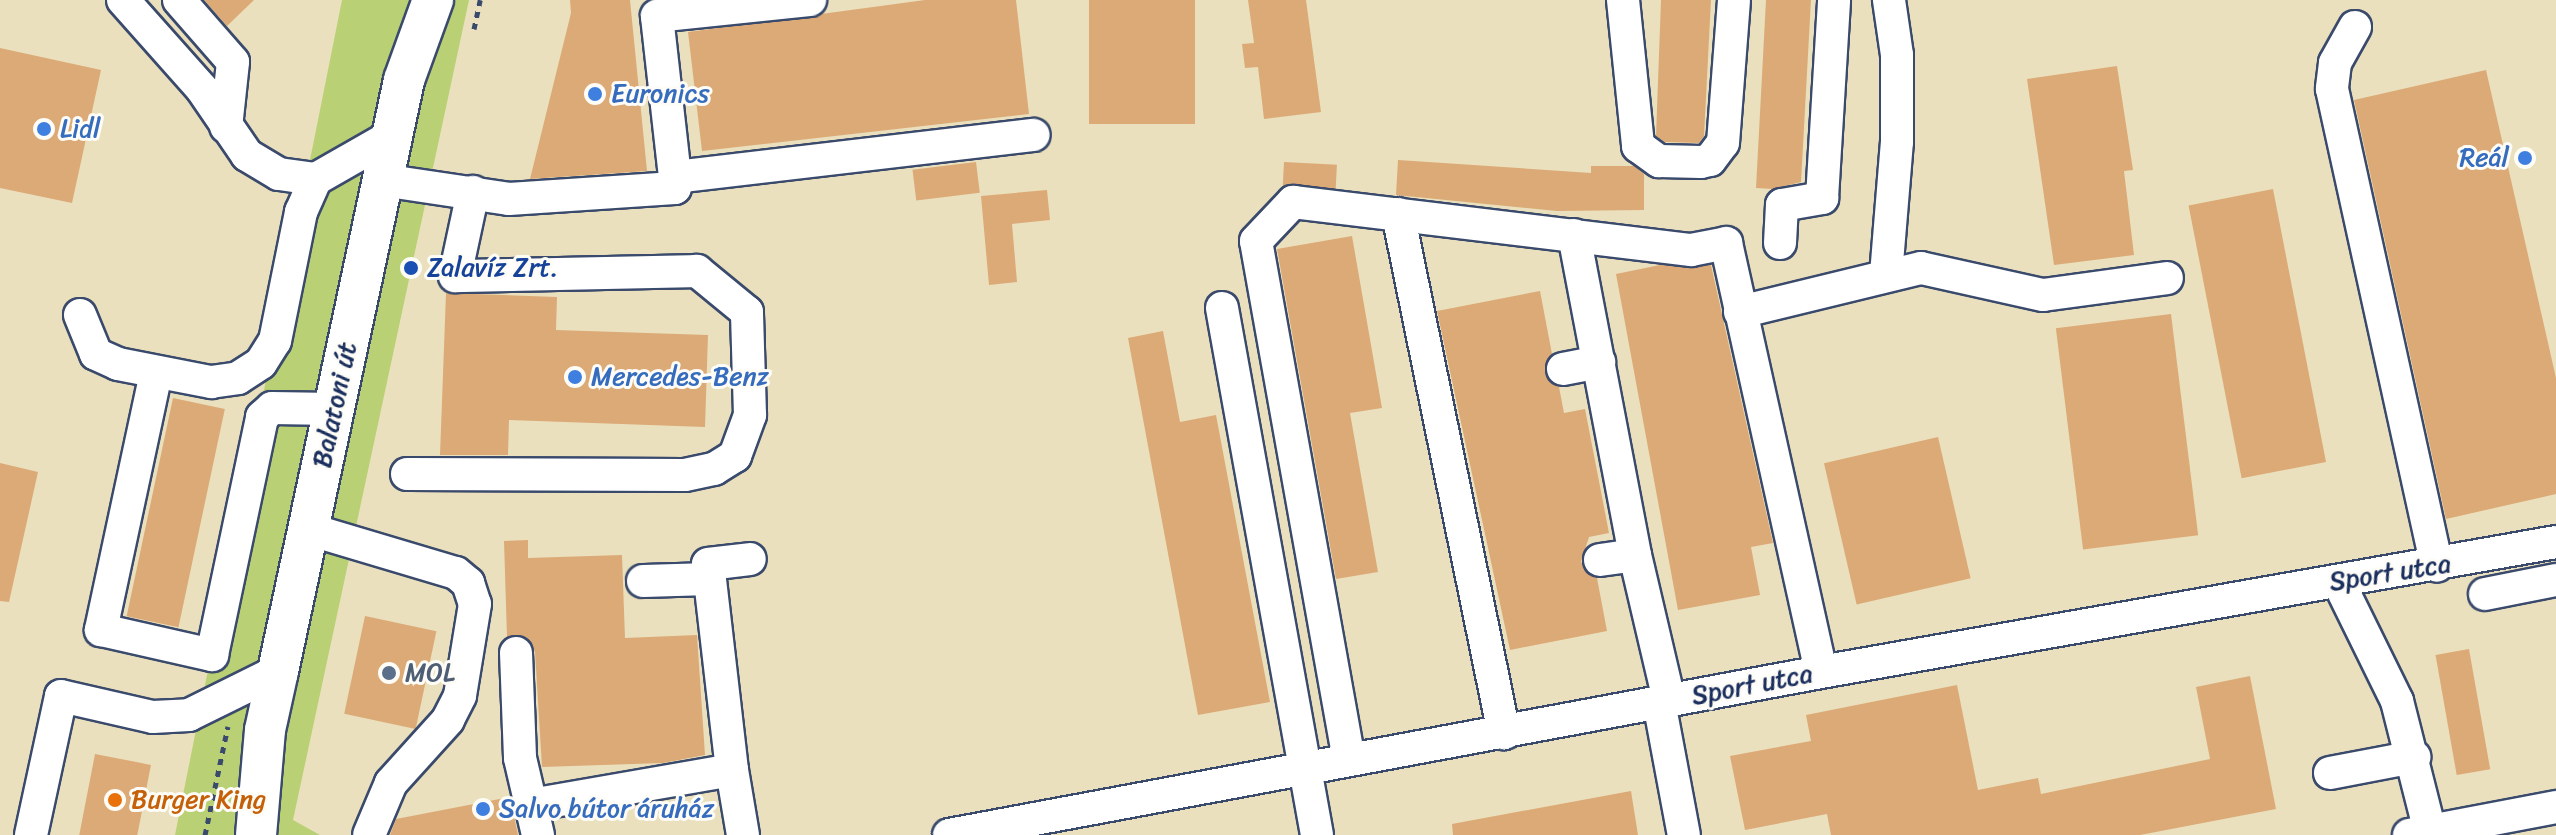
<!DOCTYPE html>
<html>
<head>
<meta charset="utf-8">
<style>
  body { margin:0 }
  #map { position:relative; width:2556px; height:835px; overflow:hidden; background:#eae0bd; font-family:Sriracha,sans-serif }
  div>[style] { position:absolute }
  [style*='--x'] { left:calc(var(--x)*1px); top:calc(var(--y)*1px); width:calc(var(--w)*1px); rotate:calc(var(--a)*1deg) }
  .green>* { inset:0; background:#bad074 }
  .building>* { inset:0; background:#dcaa76; transform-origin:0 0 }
  .path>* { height:5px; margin-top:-2.5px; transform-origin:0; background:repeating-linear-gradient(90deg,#3a4a6c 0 6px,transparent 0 12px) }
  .roads { filter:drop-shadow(2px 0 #3a4a6c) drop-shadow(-2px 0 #3a4a6c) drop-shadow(0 2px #3a4a6c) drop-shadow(0 -2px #3a4a6c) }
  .minor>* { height:32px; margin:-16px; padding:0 16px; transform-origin:16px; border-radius:16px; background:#fff }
  .major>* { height:40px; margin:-20px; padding:0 20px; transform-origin:20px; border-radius:20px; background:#fff }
  .dots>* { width:22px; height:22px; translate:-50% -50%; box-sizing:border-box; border:4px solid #fdfcf7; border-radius:50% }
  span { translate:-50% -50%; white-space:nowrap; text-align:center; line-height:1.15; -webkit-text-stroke:6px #fdfcf7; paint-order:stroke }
  .shop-label { font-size:26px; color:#366cbe }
  .left { translate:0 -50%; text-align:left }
  .right { translate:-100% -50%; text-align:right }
  .transit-label { font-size:26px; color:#164399 }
  .street-label { font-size:26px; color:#1b2f5e }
  .service-label { font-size:26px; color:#4e5e75 }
  .food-label { font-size:26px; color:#c56008 }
</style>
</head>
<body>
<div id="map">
  <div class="green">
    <div style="clip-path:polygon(342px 0,469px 0,293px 820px,320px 835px,175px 835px)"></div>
  </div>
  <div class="building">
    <div style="clip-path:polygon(204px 0,254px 0,227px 26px)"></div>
    <div style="clip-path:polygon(570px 0,630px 0,647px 171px,530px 179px,571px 13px)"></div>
    <div style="clip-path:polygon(925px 0,1016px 0,1029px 114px,702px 151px,688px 32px)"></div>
    <div style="left:1089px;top:0;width:106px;height:124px"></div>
    <div style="clip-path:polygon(1248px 0,1306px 0,1321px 112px,1264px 119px,1258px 67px,1245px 68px,1242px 44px,1254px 43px)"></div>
    <div style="clip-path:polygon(1661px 0,1711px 0,1704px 136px,1699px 143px,1665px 142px,1656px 136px)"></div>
    <div style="clip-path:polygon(1766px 0,1811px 0,1801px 182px,1773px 189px,1756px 188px)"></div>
    <div style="clip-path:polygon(0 48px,101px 70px,72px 203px,0 188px)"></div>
    <div style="clip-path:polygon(2117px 66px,2133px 170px,2124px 171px,2134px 255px,2054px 265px,2027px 79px)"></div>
    <div style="clip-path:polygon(2486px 70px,2556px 378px,2556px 494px,2446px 519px,2354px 100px)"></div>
    <div style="clip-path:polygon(1398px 160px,1591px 173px,1591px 166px,1634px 166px,1644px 174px,1644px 210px,1557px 211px,1396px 195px)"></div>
    <div style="left:976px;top:162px;width:31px;height:64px;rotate:83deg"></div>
    <div style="left:1284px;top:162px;width:53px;height:25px;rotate:3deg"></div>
    <div style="left:2273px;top:189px;width:278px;height:86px;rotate:79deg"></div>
    <div style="clip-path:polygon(1047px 190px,1050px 220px,1012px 224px,1017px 282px,989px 285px,981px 196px)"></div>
    <div style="clip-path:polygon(1352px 236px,1382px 408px,1350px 413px,1378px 572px,1336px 579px,1277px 249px)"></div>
    <div style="clip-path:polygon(1660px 265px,1711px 265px,1773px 543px,1751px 547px,1760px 595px,1678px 610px,1616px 274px)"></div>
    <div style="clip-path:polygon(1540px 291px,1552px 354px,1545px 373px,1559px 387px,1564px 413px,1585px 409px,1609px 533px,1589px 537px,1581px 562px,1597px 578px,1607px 631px,1510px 650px,1437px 311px)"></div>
    <div style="clip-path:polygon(446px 293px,557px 297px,556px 330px,708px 335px,705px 427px,509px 420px,508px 455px,440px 455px)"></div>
    <div style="left:2171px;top:314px;width:223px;height:116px;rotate:83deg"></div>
    <div style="clip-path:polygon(1163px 331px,1180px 422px,1216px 415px,1270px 702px,1198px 715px,1128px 338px)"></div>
    <div style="left:173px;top:398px;width:53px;height:223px;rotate:12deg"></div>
    <div style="left:1938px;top:437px;width:145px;height:117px;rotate:77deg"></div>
    <div style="clip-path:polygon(0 463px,38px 472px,9px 602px,0 601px)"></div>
    <div style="clip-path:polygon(528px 540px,528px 558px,622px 555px,625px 638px,697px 635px,705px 755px,663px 763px,542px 767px,535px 652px,526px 637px,507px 637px,504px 541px)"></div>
    <div style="left:365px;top:616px;width:73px;height:100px;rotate:12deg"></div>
    <div style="left:2469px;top:649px;width:122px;height:34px;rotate:80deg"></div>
    <div style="clip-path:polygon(2250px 676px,2276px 809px,2140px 835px,1831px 835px,1827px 814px,1745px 830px,1730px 756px,1811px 741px,1806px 715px,1957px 685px,1978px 790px,2038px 778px,2041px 794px,2210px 759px,2196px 687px)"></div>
    <div style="left:95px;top:754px;width:57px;height:83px;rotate:11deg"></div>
    <div style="clip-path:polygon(1631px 791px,1638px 835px,1453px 835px,1452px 824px)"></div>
    <div style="clip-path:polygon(510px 797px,518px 835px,390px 835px,396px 819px)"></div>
  </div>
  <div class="path">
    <div style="--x:474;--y:29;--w:30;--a:-78"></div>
    <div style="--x:205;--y:835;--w:111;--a:-78.1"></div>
  </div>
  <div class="roads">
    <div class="minor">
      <div style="--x:123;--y:0;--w:119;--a:48.4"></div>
      <div style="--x:202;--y:89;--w:80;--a:55.7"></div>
      <div style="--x:247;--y:155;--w:37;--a:31"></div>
      <div style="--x:279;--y:174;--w:37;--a:8"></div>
      <div style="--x:179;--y:0;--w:82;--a:48.9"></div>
      <div style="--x:233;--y:62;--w:65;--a:96.1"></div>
      <div style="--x:1623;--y:0;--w:147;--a:84.1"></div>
      <div style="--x:1638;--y:146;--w:26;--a:36"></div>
      <div style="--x:1659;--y:161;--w:42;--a:1.4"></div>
      <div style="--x:1701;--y:162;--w:9;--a:-13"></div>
      <div style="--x:1710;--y:160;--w:21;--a:-53"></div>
      <div style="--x:1723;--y:143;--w:143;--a:-85.6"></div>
      <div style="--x:2355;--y:27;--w:41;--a:119.1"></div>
      <div style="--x:2335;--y:63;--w:26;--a:97"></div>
      <div style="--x:2332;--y:89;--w:488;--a:77.6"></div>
      <div style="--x:675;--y:177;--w:162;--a:-96.4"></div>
      <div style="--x:657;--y:16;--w:154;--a:-6"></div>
      <div style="--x:382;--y:180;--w:128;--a:8.5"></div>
      <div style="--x:509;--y:199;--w:166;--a:-3.8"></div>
      <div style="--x:675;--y:188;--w:11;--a:-90"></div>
      <div style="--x:675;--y:177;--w:361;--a:-6.7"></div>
      <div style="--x:1398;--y:214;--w:530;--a:78.46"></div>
      <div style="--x:1574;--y:235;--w:326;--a:79.2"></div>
      <div style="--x:1635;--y:555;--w:149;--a:76.8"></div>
      <div style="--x:1780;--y:243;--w:38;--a:-87"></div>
      <div style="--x:1782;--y:205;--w:41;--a:-9.9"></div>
      <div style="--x:1822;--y:198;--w:198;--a:-86.5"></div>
      <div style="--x:1886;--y:275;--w:133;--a:-85.3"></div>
      <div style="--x:1897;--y:142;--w:87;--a:-90"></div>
      <div style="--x:1897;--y:55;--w:56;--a:-98.3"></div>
      <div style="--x:1222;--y:308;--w:535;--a:79.78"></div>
      <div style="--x:1740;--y:312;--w:186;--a:-13.7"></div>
      <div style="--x:1921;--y:268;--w:125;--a:12.5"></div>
      <div style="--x:2043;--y:295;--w:125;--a:-7.8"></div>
      <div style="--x:80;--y:315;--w:42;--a:67.7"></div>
      <div style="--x:96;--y:354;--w:24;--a:24"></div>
      <div style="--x:118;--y:364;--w:95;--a:11"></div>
      <div style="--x:211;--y:382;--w:27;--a:-8"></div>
      <div style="--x:238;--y:378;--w:27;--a:-33"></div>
      <div style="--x:261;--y:363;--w:26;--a:-58"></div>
      <div style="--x:275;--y:341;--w:132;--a:-78.6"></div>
      <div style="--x:301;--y:212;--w:36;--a:-66"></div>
      <div style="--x:316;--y:179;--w:89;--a:-29.7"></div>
      <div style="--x:1563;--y:369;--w:37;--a:-11"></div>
      <div style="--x:156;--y:373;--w:263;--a:102.1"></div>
      <div style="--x:101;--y:630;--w:114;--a:12.7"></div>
      <div style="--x:212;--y:655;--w:243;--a:-78.1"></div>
      <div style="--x:262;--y:417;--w:13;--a:-42"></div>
      <div style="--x:272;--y:408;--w:62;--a:0.9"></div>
      <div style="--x:407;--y:474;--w:278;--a:0.2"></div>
      <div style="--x:685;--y:475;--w:30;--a:-12"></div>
      <div style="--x:714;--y:469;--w:25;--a:-32"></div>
      <div style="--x:735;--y:456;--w:44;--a:-69.9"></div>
      <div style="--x:750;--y:415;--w:103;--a:-91.7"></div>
      <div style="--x:747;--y:312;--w:65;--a:-140.6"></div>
      <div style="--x:697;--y:271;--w:242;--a:178.8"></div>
      <div style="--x:455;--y:276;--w:86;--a:-77.9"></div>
      <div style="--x:308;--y:529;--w:154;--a:16.6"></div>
      <div style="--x:456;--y:573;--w:16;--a:40"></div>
      <div style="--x:468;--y:583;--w:22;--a:72"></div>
      <div style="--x:475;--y:604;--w:93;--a:99.3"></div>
      <div style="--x:460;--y:696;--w:27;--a:117"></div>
      <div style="--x:448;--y:720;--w:85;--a:132.1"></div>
      <div style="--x:391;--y:783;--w:56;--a:112.9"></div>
      <div style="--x:1600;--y:560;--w:35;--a:-8"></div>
      <div style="--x:643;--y:581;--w:67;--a:-1.7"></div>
      <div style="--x:2338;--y:581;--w:134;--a:63.8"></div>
      <div style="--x:2397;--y:701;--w:138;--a:75.8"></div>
      <div style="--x:2485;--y:594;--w:72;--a:-11.2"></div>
      <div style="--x:516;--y:653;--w:105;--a:87.8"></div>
      <div style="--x:520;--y:758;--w:48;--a:76.8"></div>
      <div style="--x:1659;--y:702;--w:135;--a:79.4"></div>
      <div style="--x:1349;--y:760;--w:527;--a:-100.16"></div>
      <div style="--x:1256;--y:241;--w:54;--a:-46.5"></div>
      <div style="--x:1293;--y:202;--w:401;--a:6.9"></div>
      <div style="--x:1691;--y:250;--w:36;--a:-11"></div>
      <div style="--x:1726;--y:243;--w:439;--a:77.5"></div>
      <div style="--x:732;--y:770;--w:207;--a:-96.6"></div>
      <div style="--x:708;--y:564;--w:42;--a:-6.8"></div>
      <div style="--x:2330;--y:773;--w:86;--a:-10.8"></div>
      <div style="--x:31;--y:835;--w:142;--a:-77.8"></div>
      <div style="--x:61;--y:696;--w:94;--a:12.9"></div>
      <div style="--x:153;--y:717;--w:36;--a:-3"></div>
      <div style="--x:189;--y:715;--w:99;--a:-26.3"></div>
      <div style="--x:538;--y:835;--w:31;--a:-103"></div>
      <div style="--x:531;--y:805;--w:204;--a:-9.9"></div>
      <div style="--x:732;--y:770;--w:66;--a:80.4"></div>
      <div style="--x:949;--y:835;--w:887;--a:-10.59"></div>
      <div style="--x:1821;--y:672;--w:746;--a:-10.03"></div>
      <div style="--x:2409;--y:835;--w:150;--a:-10.8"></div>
    </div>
    <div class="major">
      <div style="--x:256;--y:835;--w:105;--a:-85.1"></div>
      <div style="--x:265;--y:730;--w:60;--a:-77.6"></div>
      <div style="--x:278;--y:671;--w:604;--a:-77.96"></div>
      <div style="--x:404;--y:80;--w:85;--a:-70.1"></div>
    </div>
  </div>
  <div class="dots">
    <div style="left:595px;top:94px;background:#3f7fe0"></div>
    <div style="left:44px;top:129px;background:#3f7fe0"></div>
    <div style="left:2525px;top:158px;background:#3f7fe0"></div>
    <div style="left:411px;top:268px;background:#1a4fb4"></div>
    <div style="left:575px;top:377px;background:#3f7fe0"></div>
    <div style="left:389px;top:673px;background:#5c6f8a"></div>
    <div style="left:115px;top:800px;background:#e8710a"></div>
    <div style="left:483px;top:809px;background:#3f7fe0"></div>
  </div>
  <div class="shop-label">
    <span class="left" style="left:611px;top:94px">Euronics</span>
    <span class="left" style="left:60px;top:129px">Lidl</span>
    <span class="right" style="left:2509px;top:158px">Reál</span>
    <span class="left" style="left:591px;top:377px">Mercedes-Benz</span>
    <span class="left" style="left:499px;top:809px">Salvo bútor áruház</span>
  </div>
  <div class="transit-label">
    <span class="left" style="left:427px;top:268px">Zalavíz Zrt.</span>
  </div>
  <div class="street-label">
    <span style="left:335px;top:405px;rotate:-78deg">Balatoni út</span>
    <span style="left:2390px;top:573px;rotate:-9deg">Sport utca</span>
    <span style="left:1752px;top:685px;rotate:-11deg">Sport utca</span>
  </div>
  <div class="service-label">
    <span class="left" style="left:405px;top:673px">MOL</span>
  </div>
  <div class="food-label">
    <span class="left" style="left:131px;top:800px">Burger King</span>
  </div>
</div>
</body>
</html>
